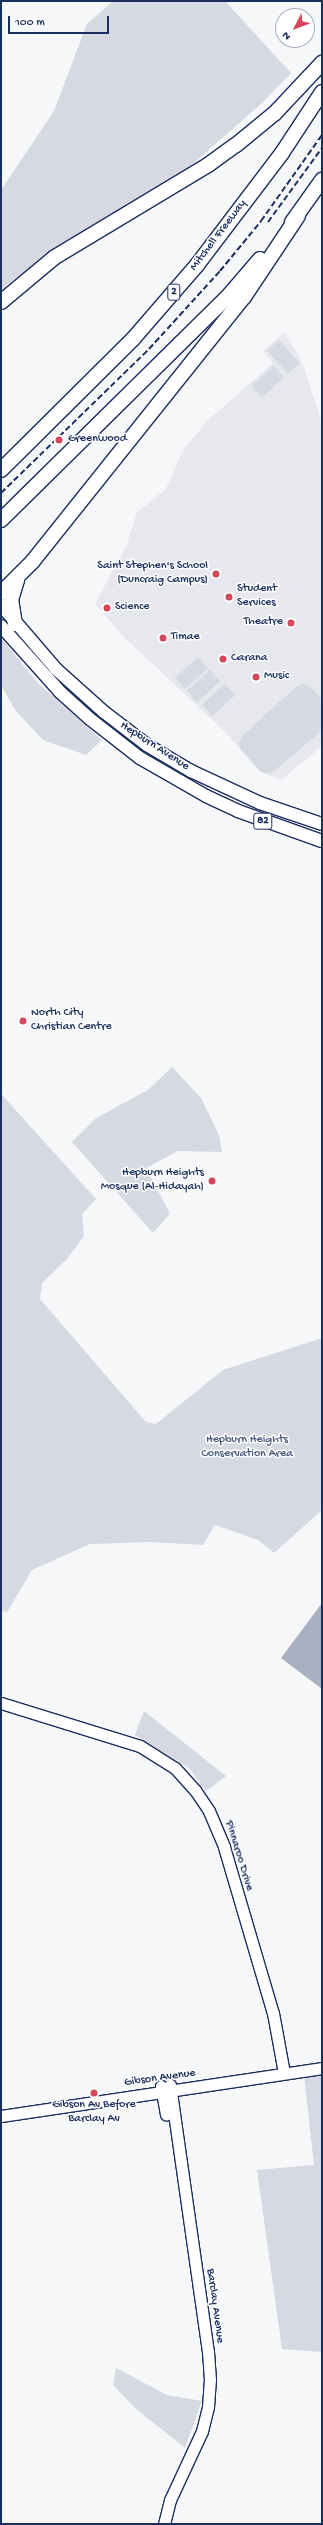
<!DOCTYPE html>
<html>
<head>
<meta charset="utf-8">
<style>
  body { margin:0 }
  #map { position:relative; width:323px; height:2525px; overflow:hidden; background:#f6f7f9; font-family:"Gochi Hand",sans-serif }
  div>[style] { position:absolute }
  [style*='--x'] { left:calc(var(--x)*1px); top:calc(var(--y)*1px); width:calc(var(--w)*1px); rotate:calc(var(--a)*1deg) }
  .built>* { inset:0; background:#e6e8ee }
  .green>* { inset:0; background:#d6d9e2; transform-origin:0 0 }
  .water>* { inset:0; background:#a9b0c1 }
  .roads { filter:drop-shadow(1px 0 #1b2f5e) drop-shadow(-1px 0 #1b2f5e) drop-shadow(0 1px #1b2f5e) drop-shadow(0 -1px #1b2f5e) }
  .secondary>* { height:11px; margin:-5.5px; padding:0 5.5px; transform-origin:5.5px; border-radius:5.5px; background:#fff }
  .primary>* { height:12px; margin:-6px; padding:0 6px; transform-origin:6px; border-radius:6px; background:#fff }
  .highway>* { height:14px; margin:-7px; padding:0 7px; transform-origin:7px; border-radius:7px; background:#fff }
  .rail>* { height:2px; margin-top:-1px; transform-origin:0; background:repeating-linear-gradient(90deg,#1b2f5e 0 6px,transparent 0 9px) }
  .dots>* { width:11px; height:11px; translate:-50% -50%; box-sizing:border-box; border:2px solid #fff; border-radius:50% }
  span { translate:-50% -50%; white-space:nowrap; text-align:center; line-height:1.15; -webkit-text-stroke:3px #fff; paint-order:stroke }
  .shield-label span { padding:1px 3px; background:#fff; border:1px solid; border-radius:3px; -webkit-text-stroke-width:0 }
  .shield-label { font-size:11px; color:#1b2f5e; font-weight:700 }
  .street-label { font-size:12px; color:#1b2f5e }
  .poi-label { font-size:12px; color:#1b2f5e }
  .left { translate:0 -50%; text-align:left }
  .right { translate:-100% -50%; text-align:right }
  .park-label { font-size:12px; color:#4a5a7f }
  .frame { position:absolute; inset:0; border:2px solid #1b2f5e; pointer-events:none }
  .north { position:absolute; left:275px; top:8px; width:40px; height:40px; box-sizing:border-box; background:#fff; border:1px solid #a4acbf; border-radius:50%; rotate:228deg; font-size:11px; font-weight:700; line-height:16px; text-align:center; color:#1b2f5e }
  .north::after { content:''; display:block; margin:auto; width:14px; height:18px; background:#d1495b; clip-path:polygon(50% 0,100% 100%,50% 72%,0 100%) }
  .scale { position:absolute; left:8px; top:16px; width:101px; height:18px; box-sizing:border-box; border:2px solid #1b2f5e; border-top:0; padding-left:5px; font-size:12px; line-height:14px; white-space:nowrap; color:#1b2f5e; -webkit-text-stroke:3px #fff; paint-order:stroke }
</style>
</head>
<body>
<div id="map">
  <div class="built">
    <div style="clip-path:polygon(285px 332px,303px 365px,322px 423px,322px 746px,281px 780px,260px 771px,224px 731px,125px 638px,95px 604px,127px 544px,137px 512px,166px 489px,182px 452px,207px 421px,273px 363px,263px 351px)"></div>
  </div>
  <div class="green">
    <div style="clip-path:polygon(113px 1px,225px 1px,291px 73px,262px 103px,185px 171px,39px 261px,1px 289px,1px 190px,54px 111px,87px 24px)"></div>
    <div style="left:279px;top:340px;width:31px;height:16px;rotate:48deg"></div>
    <div style="left:274px;top:366px;width:15px;height:30px;rotate:48deg"></div>
    <div style="clip-path:polygon(1px 638px,38px 683px,102px 740px,86px 755px,43px 740px,16px 711px,1px 685px)"></div>
    <div style="left:198px;top:657px;width:15px;height:31px;rotate:48deg"></div>
    <div style="left:210px;top:670px;width:15px;height:31px;rotate:48deg"></div>
    <div style="left:225px;top:684px;width:15px;height:31px;rotate:48deg"></div>
    <div style="clip-path:polygon(303px 684px,308px 685px,322px 699px,322px 730px,273px 772px,266px 773px,260px 771px,241px 750px,239px 743px,242px 736px,297px 686px)"></div>
    <div style="clip-path:polygon(172px 1067px,201px 1098px,219px 1135px,222px 1152px,178px 1151px,146px 1168px,170px 1214px,153px 1233px,72px 1142px,96px 1118px,148px 1090px)"></div>
    <div style="clip-path:polygon(1px 1094px,96px 1199px,82px 1214px,84px 1236px,67px 1259px,42px 1283px,40px 1299px,146px 1422px,156px 1424px,223px 1370px,322px 1338px,322px 1510px,274px 1553px,258px 1540px,215px 1525px,203px 1545px,150px 1542px,90px 1544px,32px 1570px,7px 1612px,1px 1611px)"></div>
    <div style="clip-path:polygon(144px 1711px,226px 1776px,206px 1791px,189px 1768px,135px 1735px)"></div>
    <div style="clip-path:polygon(322px 2073px,322px 2352px,282px 2349px,257px 2170px,314px 2165px,304px 2076px)"></div>
    <div style="clip-path:polygon(116px 2368px,167px 2395px,202px 2401px,185px 2448px,135px 2408px,113px 2385px)"></div>
  </div>
  <div class="water">
    <div style="clip-path:polygon(322px 1603px,322px 1689px,281px 1658px)"></div>
  </div>
  <div class="roads">
    <div class="secondary">
      <div style="--x:1;--y:1703;--w:145;--a:17.2"></div>
      <div style="--x:140;--y:1746;--w:41;--a:32.2"></div>
      <div style="--x:175;--y:1768;--w:30;--a:48"></div>
      <div style="--x:195;--y:1790;--w:25;--a:56"></div>
      <div style="--x:209;--y:1811;--w:39;--a:67"></div>
      <div style="--x:224;--y:1847;--w:173;--a:73.6"></div>
      <div style="--x:273;--y:2013;--w:61;--a:79.6"></div>
      <div style="--x:161;--y:2086;--w:29;--a:80"></div>
      <div style="--x:1;--y:2116;--w:325;--a:-8.5"></div>
      <div style="--x:164;--y:2524;--w:25;--a:-76"></div>
      <div style="--x:170;--y:2500;--w:76;--a:-65.1"></div>
      <div style="--x:202;--y:2431;--w:25;--a:-76"></div>
      <div style="--x:208;--y:2407;--w:27;--a:-86"></div>
      <div style="--x:210;--y:2380;--w:28;--a:-94"></div>
      <div style="--x:208;--y:2352;--w:270;--a:-98.1"></div>
    </div>
    <div class="primary">
      <div style="--x:1;--y:605;--w:84;--a:49.3"></div>
      <div style="--x:56;--y:669;--w:64;--a:41.9"></div>
      <div style="--x:104;--y:712;--w:54;--a:37.5"></div>
      <div style="--x:147;--y:745;--w:51;--a:30.6"></div>
      <div style="--x:191;--y:771;--w:76;--a:24.9"></div>
      <div style="--x:260;--y:803;--w:65;--a:18.7"></div>
      <div style="--x:1;--y:626;--w:89;--a:48.2"></div>
      <div style="--x:60;--y:692;--w:40;--a:42"></div>
      <div style="--x:90;--y:719;--w:63;--a:38"></div>
      <div style="--x:140;--y:758;--w:76;--a:29.9"></div>
      <div style="--x:206;--y:796;--w:35;--a:25"></div>
      <div style="--x:238;--y:811;--w:89;--a:19.7"></div>
    </div>
    <div class="highway">
      <div style="--x:292;--y:222;--w:52;--a:-54.5"></div>
      <div style="--x:1;--y:302;--w:70;--a:-39.8"></div>
      <div style="--x:55;--y:257;--w:179;--a:-31"></div>
      <div style="--x:208;--y:165;--w:34;--a:-36"></div>
      <div style="--x:236;--y:145;--w:50;--a:-39.4"></div>
      <div style="--x:275;--y:113;--w:69;--a:-46.8"></div>
      <div style="--x:1;--y:470;--w:186;--a:-44.8"></div>
      <div style="--x:133;--y:339;--w:98;--a:-49.1"></div>
      <div style="--x:197;--y:265;--w:141;--a:-52.8"></div>
      <div style="--x:282;--y:153;--w:73;--a:-56.7"></div>
      <div style="--x:1;--y:520;--w:322;--a:-44.6"></div>
      <div style="--x:230;--y:294;--w:46;--a:-49.4"></div>
      <div style="--x:1;--y:593;--w:45;--a:-45"></div>
      <div style="--x:33;--y:561;--w:338;--a:-51.4"></div>
      <div style="--x:244;--y:297;--w:97;--a:-56.3"></div>
      <div style="--x:15;--y:624;--w:24;--a:-99"></div>
      <div style="--x:11;--y:600;--w:21;--a:-73"></div>
    </div>
  </div>
  <div class="rail">
    <div style="--x:268;--y:222;--w:92;--a:-53.9"></div>
    <div style="--x:1;--y:493;--w:206;--a:-44.2"></div>
    <div style="--x:149;--y:349;--w:105;--a:-47.7"></div>
    <div style="--x:220;--y:271;--w:65;--a:-50.6"></div>
    <div style="--x:261;--y:221;--w:105;--a:-54.7"></div>
  </div>
  <div class="dots">
    <div style="left:59px;top:440px;background:#d1495b"></div>
    <div style="left:216px;top:574px;background:#d1495b"></div>
    <div style="left:229px;top:597px;background:#d1495b"></div>
    <div style="left:107px;top:608px;background:#d1495b"></div>
    <div style="left:291px;top:623px;background:#d1495b"></div>
    <div style="left:163px;top:638px;background:#d1495b"></div>
    <div style="left:223px;top:659px;background:#d1495b"></div>
    <div style="left:256px;top:677px;background:#d1495b"></div>
    <div style="left:23px;top:1021px;background:#d1495b"></div>
    <div style="left:212px;top:1181px;background:#d1495b"></div>
    <div style="left:94px;top:2093px;background:#d1495b"></div>
  </div>
  <div class="shield-label">
    <span style="left:174px;top:292px">2</span>
    <span style="left:263px;top:821px">82</span>
  </div>
  <div class="street-label">
    <span style="left:219px;top:236px;rotate:-53deg">Mitchell Freeway</span>
    <span style="left:154px;top:747px;rotate:33deg">Hepburn Avenue</span>
    <span style="left:238px;top:1856px;rotate:73deg">Pinnaroo Drive</span>
    <span style="left:160px;top:2079px;rotate:-8deg">Gibson Avenue</span>
    <span style="left:214px;top:2306px;rotate:82deg">Barclay Avenue</span>
  </div>
  <div class="poi-label">
    <span class="left" style="left:68px;top:440px">Greenwood</span>
    <span class="right" style="left:208px;top:574px">Saint Stephen's School<br>(Duncraig Campus)</span>
    <span class="left" style="left:237px;top:597px">Student<br>Services</span>
    <span class="left" style="left:115px;top:608px">Science</span>
    <span class="right" style="left:283px;top:623px">Theatre</span>
    <span class="left" style="left:171px;top:638px">Timae</span>
    <span class="left" style="left:231px;top:659px">Carana</span>
    <span class="left" style="left:264px;top:677px">Music</span>
    <span class="left" style="left:31px;top:1021px">North City<br>Christian Centre</span>
    <span class="right" style="left:204px;top:1181px">Hepburn Heights<br>Mosque (Al-Hidayah)</span>
    <span style="left:94px;top:2113px">Gibson Av Before<br>Barclay Av</span>
  </div>
  <div class="park-label">
    <span style="left:247px;top:1448px">Hepburn Heights<br>Conservation Area</span>
  </div>
  <div class="frame"></div>
  <div class="north">N</div>
  <div class="scale">100 m</div>
</div>
</body>
</html>
